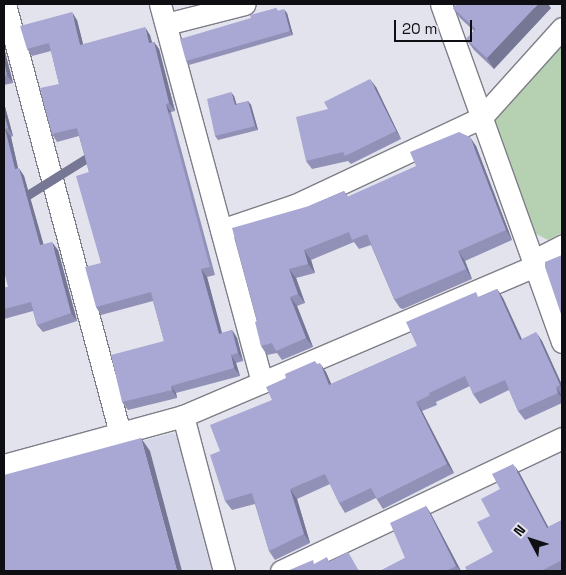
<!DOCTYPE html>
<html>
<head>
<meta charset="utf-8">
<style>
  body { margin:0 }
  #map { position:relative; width:566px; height:575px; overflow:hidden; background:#e3e3ee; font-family:"Space Grotesk",sans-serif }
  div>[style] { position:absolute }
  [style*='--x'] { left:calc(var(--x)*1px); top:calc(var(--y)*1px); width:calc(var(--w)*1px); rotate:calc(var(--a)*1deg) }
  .built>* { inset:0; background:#d6d6e9 }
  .green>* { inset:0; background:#b5d1b1 }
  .roads { filter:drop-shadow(1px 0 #7e7e88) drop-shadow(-1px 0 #7e7e88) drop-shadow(0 1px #7e7e88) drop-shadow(0 -1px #7e7e88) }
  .street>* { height:21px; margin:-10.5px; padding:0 10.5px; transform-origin:10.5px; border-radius:10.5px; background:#fff }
  .wall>* { inset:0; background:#9190b7 }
  .shaded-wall>* { inset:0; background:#767695; transform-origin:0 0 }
  .building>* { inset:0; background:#a9a8d5 }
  span { translate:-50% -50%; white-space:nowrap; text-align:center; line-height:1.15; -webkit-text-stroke:5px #e3e3ee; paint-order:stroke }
  .frame { position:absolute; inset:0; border:5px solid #0f0f13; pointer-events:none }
  .north { position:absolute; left:506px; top:515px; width:50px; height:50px; -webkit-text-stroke:4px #e3e3ee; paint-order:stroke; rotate:310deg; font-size:14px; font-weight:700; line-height:20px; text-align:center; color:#0f0f13 }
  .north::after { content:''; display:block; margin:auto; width:18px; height:22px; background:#0f0f13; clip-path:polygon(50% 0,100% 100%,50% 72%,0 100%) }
  .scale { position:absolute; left:394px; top:20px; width:78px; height:22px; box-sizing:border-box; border:2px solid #0f0f13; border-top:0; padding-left:6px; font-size:15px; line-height:18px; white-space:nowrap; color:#0f0f13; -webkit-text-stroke:4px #e3e3ee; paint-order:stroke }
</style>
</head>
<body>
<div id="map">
  <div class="built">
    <div style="clip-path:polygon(173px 433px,178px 437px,214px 571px,4px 571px,4px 478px)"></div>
  </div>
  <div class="green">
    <div style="clip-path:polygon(562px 42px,562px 233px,548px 240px,536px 234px,493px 118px)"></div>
  </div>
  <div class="roads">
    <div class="street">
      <div style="--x:5;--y:4;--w:445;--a:75"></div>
      <div style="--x:160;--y:4;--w:392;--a:74.9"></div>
      <div style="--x:441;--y:4;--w:359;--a:70.3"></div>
      <div style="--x:166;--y:24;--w:81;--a:-14.2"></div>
      <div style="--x:221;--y:230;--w:78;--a:-18.7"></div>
      <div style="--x:295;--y:205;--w:205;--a:-25.1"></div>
      <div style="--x:481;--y:118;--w:121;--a:-48"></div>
      <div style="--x:532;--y:261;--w:34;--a:-27"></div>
      <div style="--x:183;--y:416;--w:160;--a:75.2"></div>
      <div style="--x:4;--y:465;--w:186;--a:-15.3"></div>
      <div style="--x:183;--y:416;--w:382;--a:-23.1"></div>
      <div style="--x:281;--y:571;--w:311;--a:-25.3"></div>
    </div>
  </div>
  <div class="wall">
    <div style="clip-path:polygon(276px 8px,278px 11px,287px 13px,293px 35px,189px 65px,186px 61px,251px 18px)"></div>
    <div style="clip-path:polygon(453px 8px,551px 8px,494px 69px,474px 50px,466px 39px,474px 31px,460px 18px)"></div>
    <div style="clip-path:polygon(77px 20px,83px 44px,150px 35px,152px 42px,154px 42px,159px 49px,175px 111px,171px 112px,215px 275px,207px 277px,222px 333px,232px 330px,237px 338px,243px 361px,236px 363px,240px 376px,176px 393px,177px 398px,128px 410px,122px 402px,164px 341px,153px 301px,101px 315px,96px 307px,101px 263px,89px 172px,79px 136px,57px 142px,52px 134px,59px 84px,51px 51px,32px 56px,27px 49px)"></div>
    <div style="clip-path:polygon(4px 48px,13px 83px,4px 85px)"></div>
    <div style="clip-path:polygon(376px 87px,401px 139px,351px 164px,348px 161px,312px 169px,306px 161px,328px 109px)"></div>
    <div style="clip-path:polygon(234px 96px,236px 104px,248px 101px,251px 105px,258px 130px,218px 140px,215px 136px)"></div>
    <div style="clip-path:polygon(4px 103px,13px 136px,11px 137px,18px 168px,24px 176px,43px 244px,58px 250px,77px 321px,43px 332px,37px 325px,33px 311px,4px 319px,4px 288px,8px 287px)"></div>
    <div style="clip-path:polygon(476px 146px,512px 240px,465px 261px,472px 279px,403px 309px,400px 308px,394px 299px,371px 245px,359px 249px,354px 242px,311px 260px,315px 273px,296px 278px,305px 303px,297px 306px,313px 347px,282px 360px,277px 353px,267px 355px,261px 346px,257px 321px,309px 206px,344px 191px,348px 197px)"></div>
    <div style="clip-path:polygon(497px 289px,503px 298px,522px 339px,542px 341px,562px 385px,562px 403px,525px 420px,518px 411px,509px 390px,480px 404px,473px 394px,470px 386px,436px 402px,437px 405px,422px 411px,454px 473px,383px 509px,376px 498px,345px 513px,339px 503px,330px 484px,297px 499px,310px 543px,275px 560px,269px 551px,255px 504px,232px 510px,225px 501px,220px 451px,272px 400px,286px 378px,317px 364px,326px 372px,331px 384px,417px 346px,479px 297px)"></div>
    <div style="clip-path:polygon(519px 472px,548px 527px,562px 520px,562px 571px,467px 571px,493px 552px,490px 516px,500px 489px)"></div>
    <div style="clip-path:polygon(426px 506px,431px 514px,461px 571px,380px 571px,405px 558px)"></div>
  </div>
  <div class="shaded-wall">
    <div style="clip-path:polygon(538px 4px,548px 4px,551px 8px,494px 69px,487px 58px)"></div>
    <div style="clip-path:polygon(284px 9px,287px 13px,293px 35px,290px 31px)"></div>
    <div style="clip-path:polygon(72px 12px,77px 20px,85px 52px,80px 45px)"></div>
    <div style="clip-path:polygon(145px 27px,150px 35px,154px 51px,149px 43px)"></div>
    <div style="clip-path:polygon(154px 42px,159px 49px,175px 111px,169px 103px)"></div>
    <div style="clip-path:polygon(4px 48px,13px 83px,7px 75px,4px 61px)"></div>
    <div style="clip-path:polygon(370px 79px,376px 87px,401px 139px,396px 131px)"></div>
    <div style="clip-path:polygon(231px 92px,234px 96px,238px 109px,235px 105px)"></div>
    <div style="clip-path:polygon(248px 101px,251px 105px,258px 130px,255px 126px)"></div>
    <div style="clip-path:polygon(4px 103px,13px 136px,8px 128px,4px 114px)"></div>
    <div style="left:166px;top:104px;width:9px;height:169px;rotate:58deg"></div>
    <div style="clip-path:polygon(5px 129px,11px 137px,20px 177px,15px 169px)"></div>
    <div style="clip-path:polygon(470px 137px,476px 146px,512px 240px,506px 230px)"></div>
    <div style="clip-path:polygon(19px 168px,24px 176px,46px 253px,40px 245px)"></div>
    <div style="clip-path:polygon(52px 242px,58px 250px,77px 321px,71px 313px)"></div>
    <div style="clip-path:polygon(304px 250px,311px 260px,315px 273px,308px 264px)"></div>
    <div style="clip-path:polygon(458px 251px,465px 261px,472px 279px,466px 269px)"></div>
    <div style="clip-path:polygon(201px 269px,207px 277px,224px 341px,219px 334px)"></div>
    <div style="clip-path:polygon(289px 269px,296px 278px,305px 303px,298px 294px)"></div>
    <div style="clip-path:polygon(497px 289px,503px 298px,526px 349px,520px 340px)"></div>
    <div style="clip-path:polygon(290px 297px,297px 306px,313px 347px,306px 338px)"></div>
    <div style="clip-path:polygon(232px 330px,237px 338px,243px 361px,238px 353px)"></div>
    <div style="clip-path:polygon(536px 332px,542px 341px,562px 385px,562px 389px,560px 385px)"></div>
    <div style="clip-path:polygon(231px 355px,236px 363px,240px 376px,234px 368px)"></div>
    <div style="clip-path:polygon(320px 363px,326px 372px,336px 395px,329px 385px)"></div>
    <div style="clip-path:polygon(171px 386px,176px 393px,177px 398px,172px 390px)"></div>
    <div style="clip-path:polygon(556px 387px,562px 396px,562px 398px,558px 393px)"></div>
    <div style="clip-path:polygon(416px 402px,422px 411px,454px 473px,447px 464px)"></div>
    <div style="clip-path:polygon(141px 438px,150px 451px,182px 571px,177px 571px)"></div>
    <div style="clip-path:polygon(513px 464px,519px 472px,553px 536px,547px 528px)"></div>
    <div style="clip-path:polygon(290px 489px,297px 499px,310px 543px,304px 534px)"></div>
    <div style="clip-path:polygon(426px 506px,431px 514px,461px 571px,456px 566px)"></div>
  </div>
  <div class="building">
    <div style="clip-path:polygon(457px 4px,538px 4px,487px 58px,466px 39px,476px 29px,453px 8px)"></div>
    <div style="clip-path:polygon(276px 8px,277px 11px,284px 9px,290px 31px,186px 61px,180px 39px,251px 18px,250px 15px)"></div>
    <div style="clip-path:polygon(72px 12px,80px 45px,145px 27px,149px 43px,154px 42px,169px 103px,166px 104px,210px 267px,201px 269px,219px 334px,232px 330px,238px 353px,231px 355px,234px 368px,171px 386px,172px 390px,122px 402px,111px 355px,164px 341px,151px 292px,96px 307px,85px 267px,101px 263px,76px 176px,89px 172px,77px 128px,52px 134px,40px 88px,59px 84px,49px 43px,27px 49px,20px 26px)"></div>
    <div style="clip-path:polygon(4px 61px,7px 75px,4px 76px)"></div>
    <div style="clip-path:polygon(370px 79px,396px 131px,345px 156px,343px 152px,306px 161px,296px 117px,328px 109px,324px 102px)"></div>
    <div style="clip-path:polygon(231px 92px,235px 105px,248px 101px,255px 126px,215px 136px,207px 99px)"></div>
    <div style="clip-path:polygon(4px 114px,8px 128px,5px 129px,15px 169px,19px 168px,40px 245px,52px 242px,71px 313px,37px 325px,31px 302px,4px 309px,4px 288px,8px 287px,4px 271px)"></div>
    <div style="clip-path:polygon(459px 132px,470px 137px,506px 230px,458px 251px,466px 269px,396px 299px,394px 299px,367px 234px,352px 240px,349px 232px,304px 250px,308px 264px,289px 269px,298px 294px,290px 297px,306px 338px,276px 351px,272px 343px,261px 346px,255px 322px,257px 321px,232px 228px,309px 206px,344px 191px,347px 197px,416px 166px,410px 152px)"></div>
    <div style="clip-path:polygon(562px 255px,562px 317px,545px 267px,545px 262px)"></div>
    <div style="clip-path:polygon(497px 289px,520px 340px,536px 332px,560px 385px,556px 387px,558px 393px,518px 411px,505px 380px,473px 394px,465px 376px,429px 393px,430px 395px,416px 402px,447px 464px,377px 499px,371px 488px,339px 503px,325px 474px,290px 489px,304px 534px,269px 551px,252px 493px,225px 501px,210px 455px,220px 451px,210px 425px,272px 400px,266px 387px,286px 378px,285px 374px,315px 361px,317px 364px,320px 363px,329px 385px,417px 346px,406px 322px,476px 292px,478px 297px)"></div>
    <div style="clip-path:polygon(141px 438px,177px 571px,4px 571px,4px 475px)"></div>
    <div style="clip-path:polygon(513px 464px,547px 528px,562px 520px,562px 560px,541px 571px,467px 571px,465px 567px,493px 552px,477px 522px,490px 516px,481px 499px,500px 489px,492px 474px)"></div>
    <div style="clip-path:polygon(426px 506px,456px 566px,446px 571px,380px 571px,405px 558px,390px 523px)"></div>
    <div style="clip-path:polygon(348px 552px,359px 571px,287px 571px,313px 560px,314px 564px,327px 557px,329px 562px)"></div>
  </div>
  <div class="frame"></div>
  <div class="north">N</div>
  <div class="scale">20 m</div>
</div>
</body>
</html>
